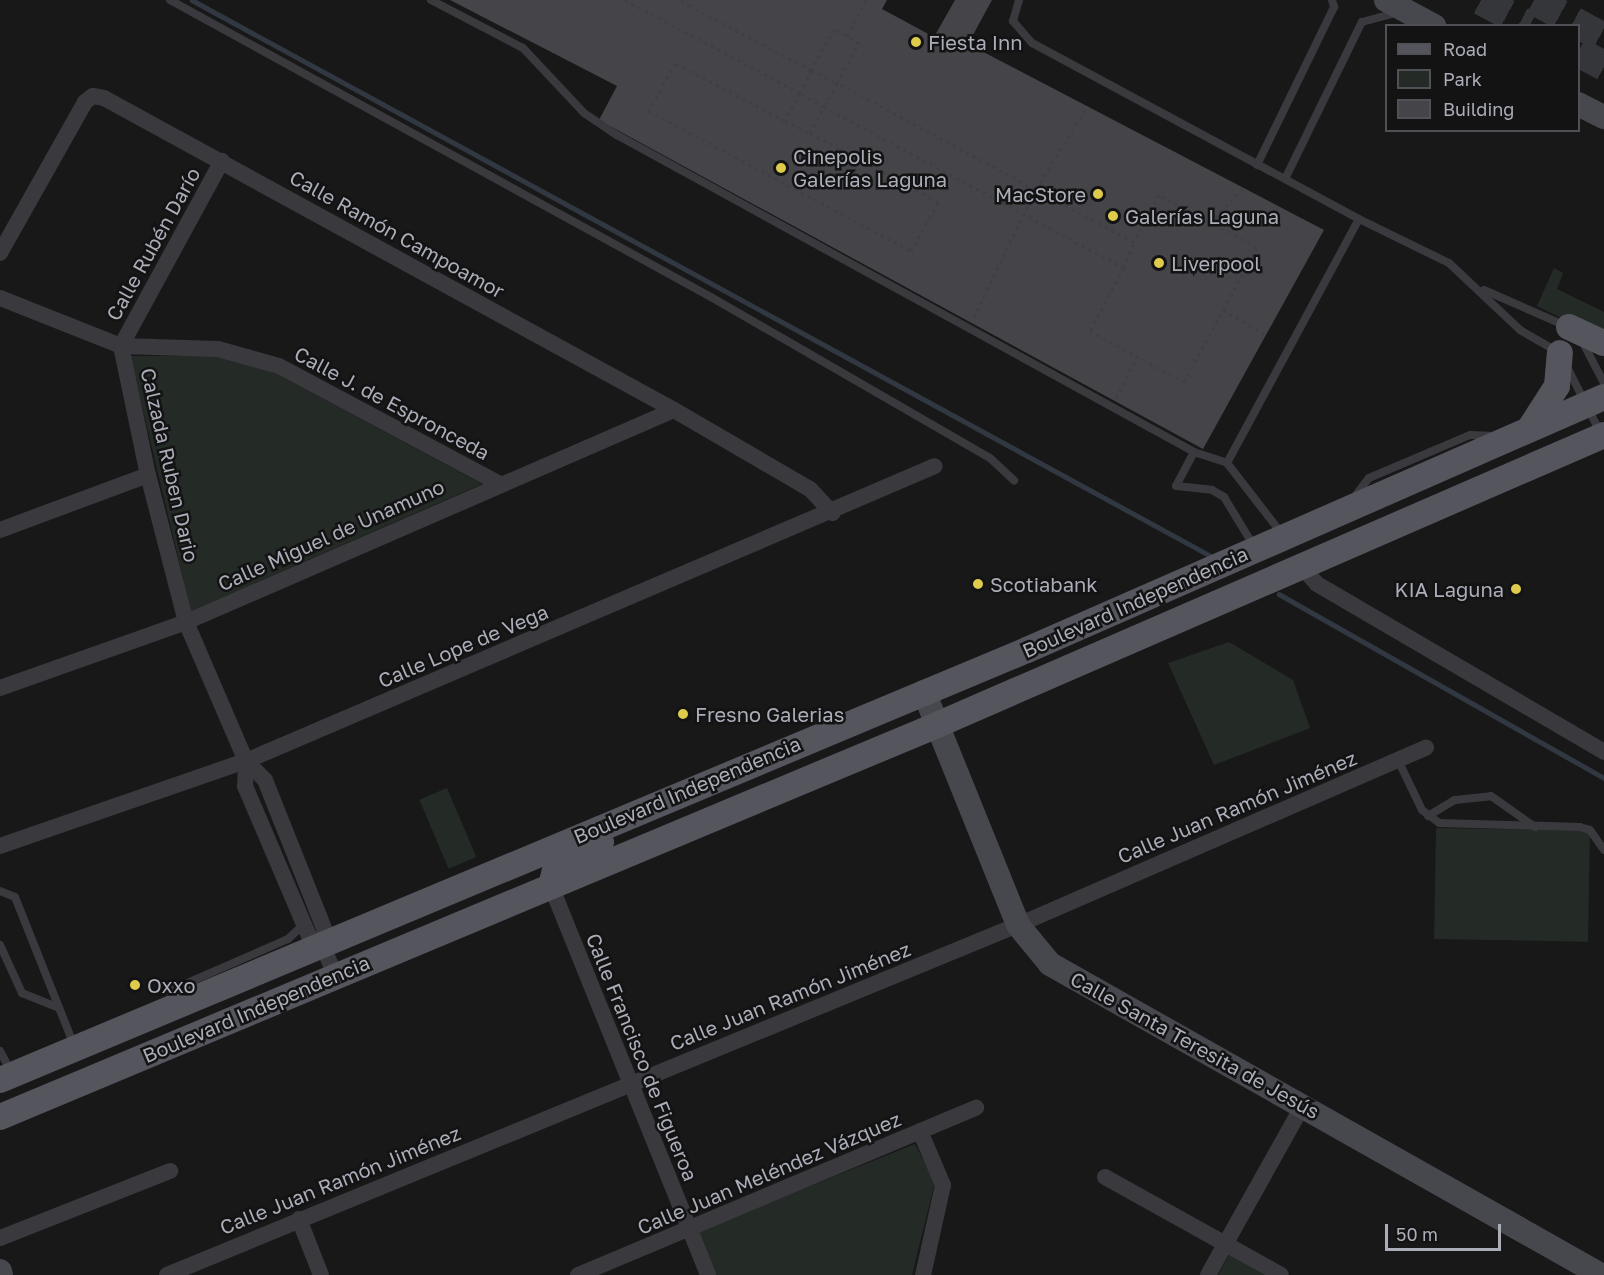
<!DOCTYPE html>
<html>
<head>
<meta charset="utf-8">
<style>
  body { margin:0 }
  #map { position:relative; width:1604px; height:1275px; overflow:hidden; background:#181819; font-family:"Golos Text",sans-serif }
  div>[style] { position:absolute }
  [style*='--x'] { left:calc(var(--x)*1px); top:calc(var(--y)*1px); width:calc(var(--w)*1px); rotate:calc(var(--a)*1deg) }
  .green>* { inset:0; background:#242b26; transform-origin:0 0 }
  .stream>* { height:4.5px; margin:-2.25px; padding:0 2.25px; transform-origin:2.25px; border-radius:2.25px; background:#323841 }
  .building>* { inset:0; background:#454549 }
  .highway-tunnel>* { height:30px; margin-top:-15px; transform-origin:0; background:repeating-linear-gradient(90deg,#353639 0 30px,transparent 0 45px) }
  .path>* { height:3px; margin-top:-1.5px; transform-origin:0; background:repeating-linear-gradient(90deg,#3f4045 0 3px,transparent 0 7.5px) }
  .lane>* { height:8px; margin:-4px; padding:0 4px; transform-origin:4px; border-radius:4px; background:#39393e }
  .street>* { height:16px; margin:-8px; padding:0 8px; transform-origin:8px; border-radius:8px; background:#39393e }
  .secondary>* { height:24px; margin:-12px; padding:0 12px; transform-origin:12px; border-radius:12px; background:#47474e }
  .primary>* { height:26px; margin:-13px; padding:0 13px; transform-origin:13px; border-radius:13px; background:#55555d }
  .dots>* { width:16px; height:16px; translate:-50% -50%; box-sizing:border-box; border:3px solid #131314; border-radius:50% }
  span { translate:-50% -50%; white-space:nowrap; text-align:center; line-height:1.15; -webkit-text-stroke:5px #131314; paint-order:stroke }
  .poi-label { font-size:20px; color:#abadb8 }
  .left { translate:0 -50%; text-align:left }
  .right { translate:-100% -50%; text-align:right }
  .street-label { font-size:20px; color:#abadb8 }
  .legend { position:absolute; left:1385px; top:24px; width:195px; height:108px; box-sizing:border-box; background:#131314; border:2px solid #505156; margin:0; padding:8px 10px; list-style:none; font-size:18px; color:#abadb8 }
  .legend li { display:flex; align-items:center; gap:12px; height:30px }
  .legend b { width:30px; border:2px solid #505156 }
  .scale { position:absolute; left:1385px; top:1224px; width:116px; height:27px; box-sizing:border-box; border:3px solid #abadb8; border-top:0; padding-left:8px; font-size:18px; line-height:21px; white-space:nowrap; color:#abadb8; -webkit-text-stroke:4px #131314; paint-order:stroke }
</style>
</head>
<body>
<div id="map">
  <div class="green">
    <div style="clip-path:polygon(1554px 268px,1563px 273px,1557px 289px,1604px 312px,1604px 339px,1537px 306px)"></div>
    <div style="clip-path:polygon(130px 356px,224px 356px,277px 374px,482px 484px,191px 611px)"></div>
    <div style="clip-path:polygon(1229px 642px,1293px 680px,1310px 728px,1214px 765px,1168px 663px)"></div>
    <div style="left:447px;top:788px;width:75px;height:30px;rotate:67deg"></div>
    <div style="left:1436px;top:828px;width:154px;height:111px;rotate:1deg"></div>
    <div style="clip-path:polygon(915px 1144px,935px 1182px,912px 1275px,713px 1275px,694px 1233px)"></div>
    <div style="clip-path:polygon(1229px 1255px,1264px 1275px,1218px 1275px)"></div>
  </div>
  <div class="stream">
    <div style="--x:192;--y:0;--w:1159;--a:28.62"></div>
    <div style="--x:1279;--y:594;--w:373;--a:29.5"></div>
  </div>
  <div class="building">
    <div style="clip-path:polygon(450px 0,887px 0,882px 9px,934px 37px,955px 0,992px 0,968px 44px,1324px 230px,1203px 449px,599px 120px,617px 86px)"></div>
  </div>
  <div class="highway-tunnel">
    <div style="--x:1481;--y:0;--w:55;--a:28.4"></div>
    <div style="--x:1534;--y:0;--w:80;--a:28.5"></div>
    <div style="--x:1578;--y:52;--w:30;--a:28"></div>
  </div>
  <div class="path">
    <div style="--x:625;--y:0;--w:198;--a:28"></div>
    <div style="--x:800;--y:93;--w:32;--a:118"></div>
    <div style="--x:785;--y:121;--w:124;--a:-152.2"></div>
    <div style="--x:675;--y:63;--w:55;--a:118.4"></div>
    <div style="--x:649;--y:111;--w:297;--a:28.1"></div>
    <div style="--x:911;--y:251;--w:56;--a:-61.1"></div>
    <div style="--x:938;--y:202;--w:145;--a:-151.7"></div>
    <div style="--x:810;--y:133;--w:30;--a:-62"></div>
    <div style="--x:824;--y:107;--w:340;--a:28.2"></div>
    <div style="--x:1124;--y:268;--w:72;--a:118.4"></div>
    <div style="--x:1090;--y:331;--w:107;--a:28.5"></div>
    <div style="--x:1184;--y:382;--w:153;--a:-61.6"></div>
    <div style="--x:1257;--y:247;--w:111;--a:-152"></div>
    <div style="--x:1159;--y:195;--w:53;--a:118"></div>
    <div style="--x:1134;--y:242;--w:337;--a:-151.8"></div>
    <div style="--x:837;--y:83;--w:46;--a:-61.2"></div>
    <div style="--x:859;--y:43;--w:29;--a:-151"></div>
    <div style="--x:834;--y:29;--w:47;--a:119.3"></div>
    <div style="--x:811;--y:70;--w:137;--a:-152.1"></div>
    <div style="--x:690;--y:6;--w:7;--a:-63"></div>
    <div style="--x:681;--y:0;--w:11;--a:34"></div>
    <div style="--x:847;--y:36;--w:41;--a:-62.2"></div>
    <div style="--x:811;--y:70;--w:29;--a:27"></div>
    <div style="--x:837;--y:83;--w:27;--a:118"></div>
    <div style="--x:824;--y:107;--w:28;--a:-150"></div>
    <div style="--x:800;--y:93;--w:25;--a:-64"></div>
    <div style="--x:785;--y:121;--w:28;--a:26"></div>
    <div style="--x:1210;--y:223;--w:47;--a:-46.7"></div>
    <div style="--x:1124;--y:268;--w:28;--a:-69"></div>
    <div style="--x:1223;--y:310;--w:50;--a:30.2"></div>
    <div style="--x:974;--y:317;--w:142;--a:-64.2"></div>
    <div style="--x:1036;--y:189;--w:95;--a:-58.3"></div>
    <div style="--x:1116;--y:398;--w:46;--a:-62.9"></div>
  </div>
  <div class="lane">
    <div style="--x:170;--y:0;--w:617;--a:28.77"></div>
    <div style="--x:711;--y:297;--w:322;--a:30"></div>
    <div style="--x:990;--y:458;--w:33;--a:43"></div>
    <div style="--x:431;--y:0;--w:104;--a:27.6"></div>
    <div style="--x:523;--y:48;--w:89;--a:46.8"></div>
    <div style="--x:584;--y:113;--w:40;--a:34"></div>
    <div style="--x:617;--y:135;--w:658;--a:28.78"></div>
    <div style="--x:1194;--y:452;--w:35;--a:18"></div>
    <div style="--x:1227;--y:463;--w:277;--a:-61.6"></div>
    <div style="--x:1359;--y:219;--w:371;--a:-151.7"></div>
    <div style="--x:1032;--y:43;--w:29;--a:-131"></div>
    <div style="--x:1013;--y:21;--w:22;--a:-74"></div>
    <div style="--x:1257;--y:165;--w:176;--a:-64"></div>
    <div style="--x:1334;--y:7;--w:7;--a:-106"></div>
    <div style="--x:1285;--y:179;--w:175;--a:-63.9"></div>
    <div style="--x:1362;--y:22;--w:34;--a:-15"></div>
    <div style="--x:1359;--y:219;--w:100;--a:26.1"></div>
    <div style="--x:1449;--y:263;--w:98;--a:43.3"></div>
    <div style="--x:1520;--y:330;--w:44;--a:30.1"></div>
    <div style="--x:1484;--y:290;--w:90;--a:23.7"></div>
    <div style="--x:1582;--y:341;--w:47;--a:62.4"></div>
    <div style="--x:1566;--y:365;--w:77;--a:63.1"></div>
    <div style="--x:1194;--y:452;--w:38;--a:118"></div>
    <div style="--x:1176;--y:486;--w:36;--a:6"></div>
    <div style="--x:1212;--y:490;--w:14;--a:30"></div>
    <div style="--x:1224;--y:497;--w:60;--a:58.7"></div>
    <div style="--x:1227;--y:463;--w:90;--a:52.2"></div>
    <div style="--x:1353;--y:499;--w:26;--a:-53"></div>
    <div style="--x:1369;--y:478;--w:110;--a:-23.1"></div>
    <div style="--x:1470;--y:435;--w:26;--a:2"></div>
    <div style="--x:1398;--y:760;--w:55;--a:64.4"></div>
    <div style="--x:1422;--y:810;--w:21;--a:37"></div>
    <div style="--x:1439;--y:823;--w:141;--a:1.6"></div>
    <div style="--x:1580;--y:827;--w:10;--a:17"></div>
    <div style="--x:1590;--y:830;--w:24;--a:55"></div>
    <div style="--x:1428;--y:816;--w:31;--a:-31"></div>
    <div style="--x:1455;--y:800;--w:36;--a:-6"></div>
    <div style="--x:1491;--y:796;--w:54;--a:35.2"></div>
    <div style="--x:0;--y:891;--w:16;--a:22"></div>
    <div style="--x:15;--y:897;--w:159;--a:68.3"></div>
    <div style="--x:0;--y:945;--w:53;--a:65.4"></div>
    <div style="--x:22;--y:993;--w:40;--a:22"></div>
    <div style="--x:169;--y:991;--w:130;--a:-23.6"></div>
    <div style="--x:288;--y:939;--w:22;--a:-43"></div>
    <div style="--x:0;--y:1051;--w:24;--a:62"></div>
  </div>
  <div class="street">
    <div style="--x:0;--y:253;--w:173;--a:-60.6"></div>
    <div style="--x:85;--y:102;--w:10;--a:-37"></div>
    <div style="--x:93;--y:96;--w:11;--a:10"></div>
    <div style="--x:104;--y:98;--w:650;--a:28.69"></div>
    <div style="--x:674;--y:410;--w:157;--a:30.2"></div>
    <div style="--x:810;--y:489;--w:33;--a:47"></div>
    <div style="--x:0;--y:298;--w:130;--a:21.6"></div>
    <div style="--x:121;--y:346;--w:97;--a:1.8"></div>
    <div style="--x:218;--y:349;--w:63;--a:15.6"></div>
    <div style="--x:279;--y:366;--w:251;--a:28.1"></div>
    <div style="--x:121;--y:346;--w:132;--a:78.2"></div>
    <div style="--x:148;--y:475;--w:152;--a:75.5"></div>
    <div style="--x:186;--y:622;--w:151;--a:66.7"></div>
    <div style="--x:246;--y:761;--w:27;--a:45"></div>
    <div style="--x:265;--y:780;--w:162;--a:68.3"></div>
    <div style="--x:325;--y:931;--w:14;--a:102"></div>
    <div style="--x:121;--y:346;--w:211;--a:-61.4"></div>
    <div style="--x:0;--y:530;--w:158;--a:-20.4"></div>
    <div style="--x:1303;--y:568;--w:21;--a:49"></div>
    <div style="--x:1317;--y:584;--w:333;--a:30.3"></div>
    <div style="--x:0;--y:688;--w:197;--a:-19.5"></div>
    <div style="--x:186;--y:622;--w:532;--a:-23.48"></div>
    <div style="--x:246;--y:761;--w:25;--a:92"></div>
    <div style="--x:245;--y:786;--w:163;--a:66.9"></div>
    <div style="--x:309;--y:936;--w:16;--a:35"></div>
    <div style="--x:322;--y:945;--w:34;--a:66"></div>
    <div style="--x:0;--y:846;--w:260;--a:-19.1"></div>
    <div style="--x:246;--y:761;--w:749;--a:-23.18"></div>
    <div style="--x:551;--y:886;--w:419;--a:68"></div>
    <div style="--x:920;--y:1131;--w:59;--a:66.9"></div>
    <div style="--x:943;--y:1185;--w:92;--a:102.5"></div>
    <div style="--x:1105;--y:1177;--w:201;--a:29.1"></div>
    <div style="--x:299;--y:1219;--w:60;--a:68.6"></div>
    <div style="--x:0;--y:1238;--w:183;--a:-21.5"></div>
    <div style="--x:167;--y:1275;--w:920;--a:-22.36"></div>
    <div style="--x:1018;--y:925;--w:445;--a:-23.5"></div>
    <div style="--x:578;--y:1275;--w:432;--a:-22.8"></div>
    <div style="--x:1208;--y:1275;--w:195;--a:-60.8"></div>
  </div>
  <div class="secondary">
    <div style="--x:1386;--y:0;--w:55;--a:28.4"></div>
    <div style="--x:1578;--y:104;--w:29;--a:27"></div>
    <div style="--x:924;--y:692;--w:251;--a:68"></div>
    <div style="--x:1018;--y:925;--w:50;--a:50.6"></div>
    <div style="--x:1050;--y:964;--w:633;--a:29.44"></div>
    <div style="--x:0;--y:1271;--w:4;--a:76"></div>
  </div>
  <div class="primary">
    <div style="--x:1569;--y:327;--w:38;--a:25"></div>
    <div style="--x:1530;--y:428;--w:50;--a:-57.3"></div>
    <div style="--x:1557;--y:386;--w:33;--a:-85"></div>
    <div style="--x:551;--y:886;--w:21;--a:-76"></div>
    <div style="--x:556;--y:866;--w:51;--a:-28.1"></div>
    <div style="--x:0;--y:1080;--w:1113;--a:-22.72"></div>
    <div style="--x:1027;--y:650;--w:630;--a:-23.68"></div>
    <div style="--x:0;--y:1117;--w:1016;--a:-22.7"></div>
    <div style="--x:937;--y:725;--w:727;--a:-23.5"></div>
  </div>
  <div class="dots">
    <div style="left:916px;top:42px;background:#decb4b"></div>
    <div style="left:781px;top:168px;background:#decb4b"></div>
    <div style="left:1098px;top:194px;background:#decb4b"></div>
    <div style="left:1113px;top:216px;background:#decb4b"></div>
    <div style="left:1159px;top:263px;background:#decb4b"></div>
    <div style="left:978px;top:584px;background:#decb4b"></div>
    <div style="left:1516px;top:589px;background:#decb4b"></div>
    <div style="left:683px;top:714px;background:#decb4b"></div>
    <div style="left:135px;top:985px;background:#decb4b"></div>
  </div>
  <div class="poi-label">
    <span class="left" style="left:928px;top:42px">Fiesta Inn</span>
    <span class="left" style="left:793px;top:168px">Cinepolis<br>Galerías Laguna</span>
    <span class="right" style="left:1086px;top:194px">MacStore</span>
    <span class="left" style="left:1125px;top:216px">Galerías Laguna</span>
    <span class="left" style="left:1171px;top:263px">Liverpool</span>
    <span class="left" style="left:990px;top:584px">Scotiabank</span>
    <span class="right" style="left:1504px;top:589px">KIA Laguna</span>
    <span class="left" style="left:695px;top:714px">Fresno Galerias</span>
    <span class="left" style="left:147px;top:985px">Oxxo</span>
  </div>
  <div class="street-label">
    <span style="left:397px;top:234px;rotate:29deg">Calle Ramón Campoamor</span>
    <span style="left:153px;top:244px;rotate:-61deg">Calle Rubén Darío</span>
    <span style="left:392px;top:403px;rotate:28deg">Calle J. de Espronceda</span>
    <span style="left:170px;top:465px;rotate:77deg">Calzada Ruben Dario</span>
    <span style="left:331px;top:535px;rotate:-24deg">Calle Miguel de Unamuno</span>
    <span style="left:1135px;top:602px;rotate:-24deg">Boulevard Independencia</span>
    <span style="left:463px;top:646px;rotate:-23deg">Calle Lope de Vega</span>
    <span style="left:687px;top:790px;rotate:-23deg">Boulevard Independencia</span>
    <span style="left:1237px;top:807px;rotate:-23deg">Calle Juan Ramón Jiménez</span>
    <span style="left:790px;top:996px;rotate:-22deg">Calle Juan Ramón Jiménez</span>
    <span style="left:256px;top:1009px;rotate:-23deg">Boulevard Independencia</span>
    <span style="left:1195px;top:1045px;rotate:29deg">Calle Santa Teresita de Jesús</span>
    <span style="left:642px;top:1057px;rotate:68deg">Calle Francisco de Figueroa</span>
    <span style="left:769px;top:1173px;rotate:-23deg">Calle Juan Meléndez Vázquez</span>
    <span style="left:340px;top:1180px;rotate:-22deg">Calle Juan Ramón Jiménez</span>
  </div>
  <ul class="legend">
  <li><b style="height:8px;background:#55555d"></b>Road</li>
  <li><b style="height:16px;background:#242b26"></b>Park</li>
  <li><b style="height:16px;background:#454549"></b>Building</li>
  </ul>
  <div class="scale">50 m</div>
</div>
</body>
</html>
